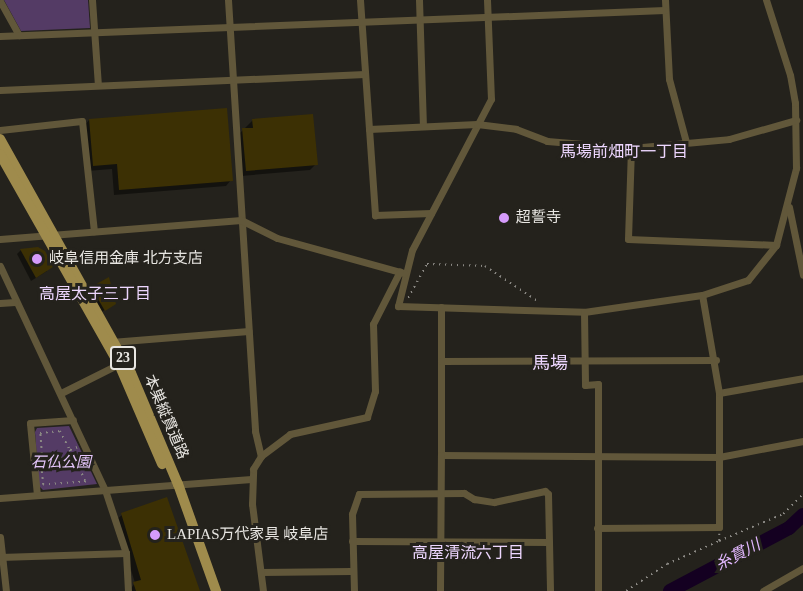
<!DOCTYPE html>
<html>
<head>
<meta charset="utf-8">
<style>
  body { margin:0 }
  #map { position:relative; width:803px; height:591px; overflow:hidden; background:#24221c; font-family:"Times New Roman","Noto Sans JP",serif }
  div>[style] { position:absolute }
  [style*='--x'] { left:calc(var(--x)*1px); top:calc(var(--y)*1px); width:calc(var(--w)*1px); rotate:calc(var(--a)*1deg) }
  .green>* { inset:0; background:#543b65 }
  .shadow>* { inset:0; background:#0007 }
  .river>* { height:14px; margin:-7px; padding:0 7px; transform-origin:7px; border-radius:7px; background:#140021 }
  .building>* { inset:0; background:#3c3004 }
  .path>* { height:1.5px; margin-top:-0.75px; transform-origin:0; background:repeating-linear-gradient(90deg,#8b8984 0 1.5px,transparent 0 6px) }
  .minor>* { height:7px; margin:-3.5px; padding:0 3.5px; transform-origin:3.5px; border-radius:3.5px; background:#61573a }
  .primary>* { height:10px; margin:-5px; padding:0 5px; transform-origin:5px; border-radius:5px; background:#9f8b4c }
  .dots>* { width:16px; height:16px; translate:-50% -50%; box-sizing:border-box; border:3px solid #24221c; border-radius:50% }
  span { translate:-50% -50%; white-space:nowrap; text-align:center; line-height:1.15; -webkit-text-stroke:6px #24221c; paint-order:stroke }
  .shield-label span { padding:2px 4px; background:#24221c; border:2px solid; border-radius:4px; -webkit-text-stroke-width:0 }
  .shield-label { font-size:14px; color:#e8e6e2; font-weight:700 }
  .poi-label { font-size:15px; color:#e8e6e2 }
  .left { translate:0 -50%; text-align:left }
  .street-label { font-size:15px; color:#e8e6e2 }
  .park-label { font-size:15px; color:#e4c5fa; font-style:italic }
  .neighbourhood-label { font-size:16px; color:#edd6fe }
  .water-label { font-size:16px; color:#e2b8ff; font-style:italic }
  .quarter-label { font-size:18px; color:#edd6fe }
</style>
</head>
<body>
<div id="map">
  <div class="green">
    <div style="clip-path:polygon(4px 0,88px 0,90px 28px,21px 31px)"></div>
    <div style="clip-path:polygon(69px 426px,97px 484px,43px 490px,39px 486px,35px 432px,37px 428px)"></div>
  </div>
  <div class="shadow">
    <div style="clip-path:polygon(89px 120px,231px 180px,226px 186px,114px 195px,112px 169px,87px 171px,84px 126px)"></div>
    <div style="clip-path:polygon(253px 120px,316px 164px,310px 170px,241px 176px,237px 136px)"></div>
    <div style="clip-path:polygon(21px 250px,47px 271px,31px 281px,17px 254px)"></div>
    <div style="clip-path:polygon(92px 288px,114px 304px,100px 313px,88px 292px)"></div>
    <div style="clip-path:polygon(122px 515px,198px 591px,129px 591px,135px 583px,116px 520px)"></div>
  </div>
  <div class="river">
    <div style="--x:670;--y:591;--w:135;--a:-27.9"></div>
    <div style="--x:789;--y:528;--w:19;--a:-43"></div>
  </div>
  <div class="building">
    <div style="clip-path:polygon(227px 108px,233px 181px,119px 190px,117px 164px,93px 166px,89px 119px)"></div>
    <div style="clip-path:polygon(313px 114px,318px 165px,246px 171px,242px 128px,253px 128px,252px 119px)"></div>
    <div style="clip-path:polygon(38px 247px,45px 251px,53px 267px,36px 278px,20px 249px)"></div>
    <div style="clip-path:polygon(109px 277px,116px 304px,105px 311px,91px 287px)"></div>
    <div style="clip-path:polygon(167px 497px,200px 591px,136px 591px,133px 582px,141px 580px,121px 513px)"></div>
  </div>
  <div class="path">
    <div style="--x:408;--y:298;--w:39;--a:-61"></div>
    <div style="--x:427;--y:264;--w:58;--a:2"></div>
    <div style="--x:485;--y:266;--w:65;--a:33.7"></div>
    <div style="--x:70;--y:450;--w:9;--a:63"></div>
    <div style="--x:74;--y:458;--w:32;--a:176"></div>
    <div style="--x:42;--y:460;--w:27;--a:-94"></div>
    <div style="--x:40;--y:433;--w:20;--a:-6"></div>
    <div style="--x:60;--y:431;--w:21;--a:62"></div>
    <div style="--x:70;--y:450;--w:9;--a:-21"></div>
    <div style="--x:77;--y:463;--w:21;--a:65"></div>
    <div style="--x:86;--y:482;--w:43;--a:176"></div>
    <div style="--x:43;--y:485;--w:19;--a:-96"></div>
    <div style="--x:41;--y:466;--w:36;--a:-5"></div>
    <div style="--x:719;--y:541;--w:69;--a:-22.9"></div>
    <div style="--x:783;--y:514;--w:28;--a:-45"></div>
    <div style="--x:626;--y:591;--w:49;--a:-33.4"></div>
    <div style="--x:667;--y:564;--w:57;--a:-23.9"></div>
    <div style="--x:719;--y:541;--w:7;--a:-90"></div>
  </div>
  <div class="minor">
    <div style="--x:92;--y:0;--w:85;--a:86"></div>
    <div style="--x:228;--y:0;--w:432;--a:86.4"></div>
    <div style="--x:255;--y:431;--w:26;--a:77"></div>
    <div style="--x:360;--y:0;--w:216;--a:86"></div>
    <div style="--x:375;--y:215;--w:56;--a:-2"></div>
    <div style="--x:419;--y:0;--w:126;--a:88.2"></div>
    <div style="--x:487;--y:0;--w:99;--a:87.7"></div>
    <div style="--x:491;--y:99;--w:170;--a:117.6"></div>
    <div style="--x:412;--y:250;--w:58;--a:104"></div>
    <div style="--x:398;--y:306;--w:186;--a:1.8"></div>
    <div style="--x:584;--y:312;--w:119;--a:-8.2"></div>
    <div style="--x:702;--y:295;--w:48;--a:-18.1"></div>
    <div style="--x:748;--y:280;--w:45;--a:-51.3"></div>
    <div style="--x:776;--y:245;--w:80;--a:-75.4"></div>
    <div style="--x:796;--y:168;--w:65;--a:-90.9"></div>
    <div style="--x:795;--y:103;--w:28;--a:-100"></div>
    <div style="--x:790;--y:75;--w:79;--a:-107.7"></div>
    <div style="--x:665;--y:0;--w:79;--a:87.1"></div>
    <div style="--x:669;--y:79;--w:65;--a:74.9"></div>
    <div style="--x:0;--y:1;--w:39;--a:61"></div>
    <div style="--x:0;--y:36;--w:665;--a:-2.24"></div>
    <div style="--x:0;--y:90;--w:365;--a:-2.5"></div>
    <div style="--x:369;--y:129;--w:108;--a:-2.7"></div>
    <div style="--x:477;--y:124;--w:39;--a:7"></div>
    <div style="--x:516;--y:129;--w:33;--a:21"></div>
    <div style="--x:547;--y:141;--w:84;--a:4.8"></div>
    <div style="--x:631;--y:148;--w:98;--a:-5.2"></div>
    <div style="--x:729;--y:139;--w:70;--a:-15.8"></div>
    <div style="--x:0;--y:130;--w:82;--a:-6.3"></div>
    <div style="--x:82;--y:121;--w:111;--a:83.8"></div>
    <div style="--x:631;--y:148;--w:91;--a:91.9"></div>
    <div style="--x:628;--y:239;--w:148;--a:2.3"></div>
    <div style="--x:789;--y:207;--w:69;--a:78.4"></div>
    <div style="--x:0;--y:239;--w:242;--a:-4.5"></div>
    <div style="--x:241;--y:220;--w:40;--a:26.6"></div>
    <div style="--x:277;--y:238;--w:132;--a:15.4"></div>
    <div style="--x:0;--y:266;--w:247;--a:64.9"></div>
    <div style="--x:105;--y:490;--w:66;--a:71.6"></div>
    <div style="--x:126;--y:553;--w:38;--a:87"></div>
    <div style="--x:0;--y:303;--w:15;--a:-4"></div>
    <div style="--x:441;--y:307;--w:148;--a:90"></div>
    <div style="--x:441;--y:455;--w:278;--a:0.4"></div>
    <div style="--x:719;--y:457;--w:86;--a:-10.8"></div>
    <div style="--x:584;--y:312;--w:73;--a:89.2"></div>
    <div style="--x:585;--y:385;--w:13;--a:-4"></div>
    <div style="--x:598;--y:384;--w:207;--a:90"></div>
    <div style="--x:111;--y:342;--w:138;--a:-4.6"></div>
    <div style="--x:441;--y:361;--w:275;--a:-0.2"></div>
    <div style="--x:61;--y:393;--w:65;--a:-26.6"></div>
    <div style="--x:719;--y:393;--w:85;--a:-10.1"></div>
    <div style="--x:37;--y:495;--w:72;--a:-95.6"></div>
    <div style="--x:30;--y:423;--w:43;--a:-4"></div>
    <div style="--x:0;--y:498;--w:252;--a:-4.3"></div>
    <div style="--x:597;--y:528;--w:122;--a:-0.5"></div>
    <div style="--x:719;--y:527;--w:134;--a:-90"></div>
    <div style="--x:719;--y:393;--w:99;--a:-99.8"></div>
    <div style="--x:0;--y:537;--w:54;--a:83.7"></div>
    <div style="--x:352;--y:541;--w:197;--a:0.3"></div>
    <div style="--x:0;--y:557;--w:126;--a:-1.8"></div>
    <div style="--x:261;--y:572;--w:90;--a:-0.6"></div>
    <div style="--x:263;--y:591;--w:88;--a:-97.2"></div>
    <div style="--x:252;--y:504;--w:35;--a:-88"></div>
    <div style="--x:253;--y:469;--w:15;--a:-58"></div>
    <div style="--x:261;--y:456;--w:36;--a:-37"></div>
    <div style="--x:290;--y:434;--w:79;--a:-12.4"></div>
    <div style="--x:367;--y:417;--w:27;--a:-73"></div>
    <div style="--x:375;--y:391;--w:67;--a:-91.7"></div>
    <div style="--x:373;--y:324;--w:59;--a:-63"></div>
    <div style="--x:354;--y:591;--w:77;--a:-91.5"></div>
    <div style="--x:352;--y:514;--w:21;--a:-71"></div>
    <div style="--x:359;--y:494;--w:105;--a:-0.5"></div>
    <div style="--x:464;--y:493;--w:12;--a:31"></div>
    <div style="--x:474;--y:499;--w:20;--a:9"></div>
    <div style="--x:494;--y:502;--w:52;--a:-12.2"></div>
    <div style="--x:545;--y:491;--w:4;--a:45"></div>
    <div style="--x:548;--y:494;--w:97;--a:88.8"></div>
    <div style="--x:440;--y:591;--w:136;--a:-89.6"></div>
    <div style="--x:763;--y:591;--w:46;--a:-29.9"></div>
  </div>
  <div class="primary">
    <div style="--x:0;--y:139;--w:268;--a:60.8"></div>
    <div style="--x:131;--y:373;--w:121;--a:67.1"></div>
    <div style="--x:178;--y:484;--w:114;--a:70.4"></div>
    <div style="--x:0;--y:154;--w:241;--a:60.5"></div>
    <div style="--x:119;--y:364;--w:109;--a:66.7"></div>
  </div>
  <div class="dots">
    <div style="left:504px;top:218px;background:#d59bfb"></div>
    <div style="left:37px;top:259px;background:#d59bfb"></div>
    <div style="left:155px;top:535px;background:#d59bfb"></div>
  </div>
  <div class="shield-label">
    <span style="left:123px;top:358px">23</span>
  </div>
  <div class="poi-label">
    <span class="left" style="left:516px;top:218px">超誓寺</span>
    <span class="left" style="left:49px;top:259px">岐阜信用金庫 北方支店</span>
    <span class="left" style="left:167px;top:535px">LAPIAS万代家具 岐阜店</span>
  </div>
  <div class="street-label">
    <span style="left:166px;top:417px;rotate:67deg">本巣縦貫道路</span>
  </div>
  <div class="park-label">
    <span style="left:61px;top:463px">石仏公園</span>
  </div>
  <div class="neighbourhood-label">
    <span style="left:624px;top:152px">馬場前畑町一丁目</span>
    <span style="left:95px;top:294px">高屋太子三丁目</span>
    <span style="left:468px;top:553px">高屋清流六丁目</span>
  </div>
  <div class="water-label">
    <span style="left:738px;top:555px;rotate:-28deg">糸貫川</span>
  </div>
  <div class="quarter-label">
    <span style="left:550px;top:363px">馬場</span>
  </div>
</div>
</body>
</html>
